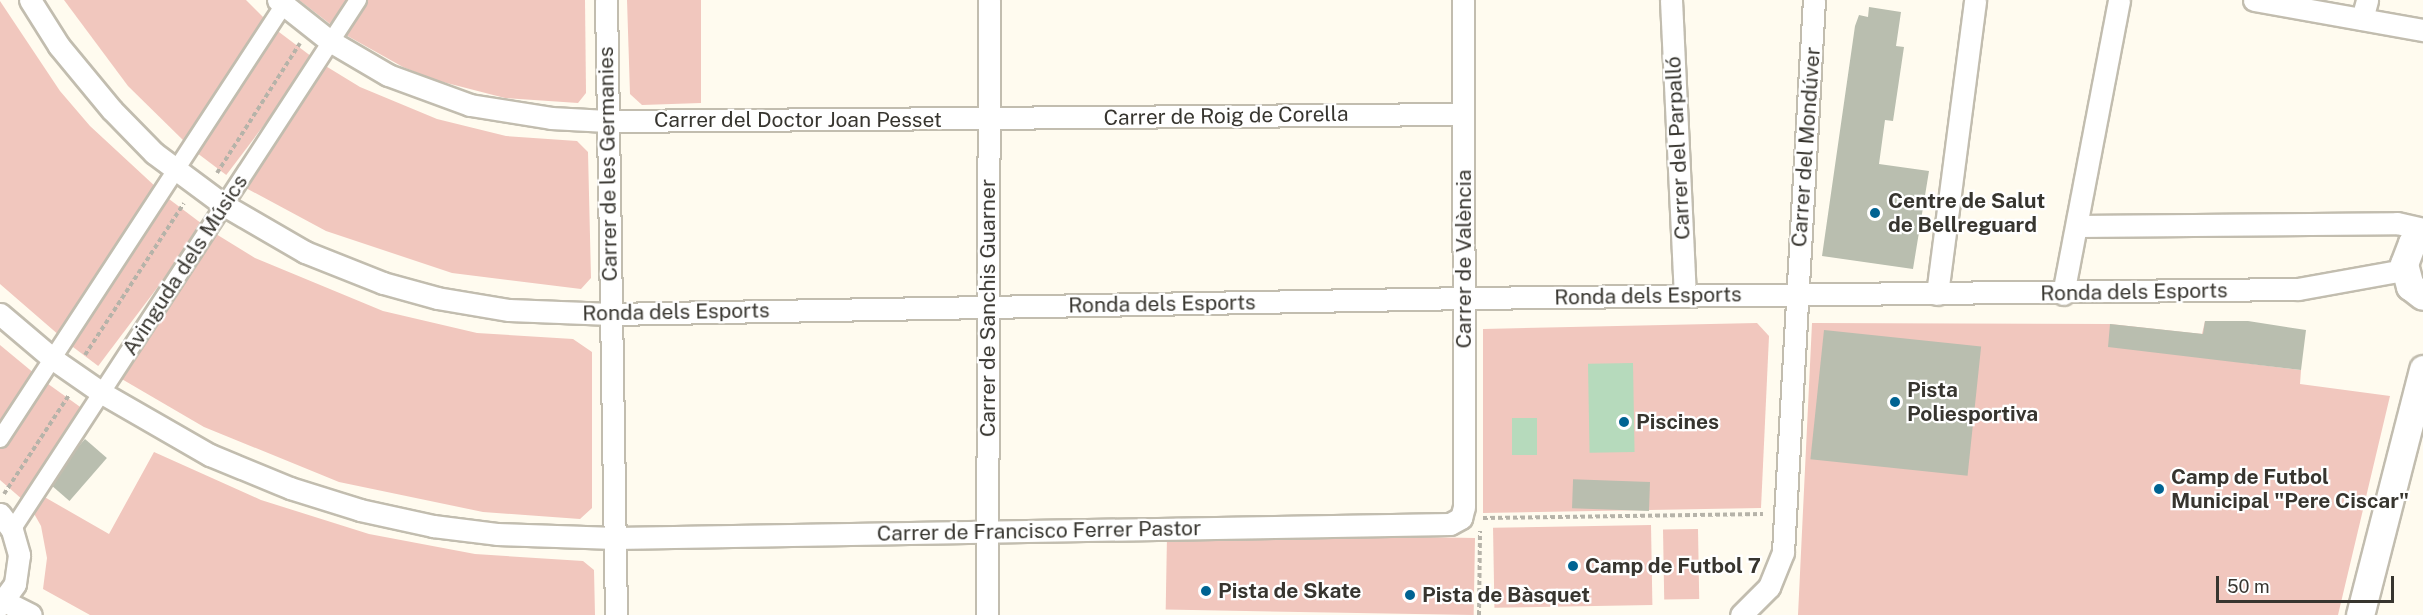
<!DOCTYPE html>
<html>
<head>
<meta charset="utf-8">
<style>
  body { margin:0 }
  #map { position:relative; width:2423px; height:615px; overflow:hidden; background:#fffbef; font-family:"Public Sans",sans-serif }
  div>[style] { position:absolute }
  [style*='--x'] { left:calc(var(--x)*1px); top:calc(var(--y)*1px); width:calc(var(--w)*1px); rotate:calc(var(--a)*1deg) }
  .green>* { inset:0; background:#f1c7be; transform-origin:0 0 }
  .water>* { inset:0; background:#b6dabc; transform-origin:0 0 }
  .building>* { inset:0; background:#b9beaf; transform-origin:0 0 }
  .path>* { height:4px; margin-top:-2px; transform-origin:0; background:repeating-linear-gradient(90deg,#b6b3a9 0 4.5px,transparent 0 7.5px) }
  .roads { filter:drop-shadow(2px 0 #c2bdaf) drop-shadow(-2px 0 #c2bdaf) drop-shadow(0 2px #c2bdaf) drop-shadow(0 -2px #c2bdaf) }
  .pedestrian>* { height:16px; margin:-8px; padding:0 8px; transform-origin:8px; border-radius:8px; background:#fff }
  .minor>* { height:21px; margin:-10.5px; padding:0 10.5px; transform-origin:10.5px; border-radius:10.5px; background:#fff }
  .tertiary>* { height:27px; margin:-13.5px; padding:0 13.5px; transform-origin:13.5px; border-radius:13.5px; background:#fff }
  .dots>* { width:16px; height:16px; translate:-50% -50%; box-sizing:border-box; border:3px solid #fff; border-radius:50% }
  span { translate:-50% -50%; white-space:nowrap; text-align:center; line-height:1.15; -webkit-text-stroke:4.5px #fff; paint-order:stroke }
  .street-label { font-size:21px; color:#37352f }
  .poi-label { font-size:21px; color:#37352f; font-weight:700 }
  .left { translate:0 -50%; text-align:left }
  .scale { position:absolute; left:2216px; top:576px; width:178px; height:27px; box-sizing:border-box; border:3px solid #37352f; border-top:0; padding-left:8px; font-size:18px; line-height:21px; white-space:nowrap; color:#37352f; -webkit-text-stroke:4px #fff; paint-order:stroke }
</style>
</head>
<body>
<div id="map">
  <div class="green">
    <div style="clip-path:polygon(64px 0,246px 0,266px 20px,186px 143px,128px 86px)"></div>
    <div style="clip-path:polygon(299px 0,352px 0,334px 27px)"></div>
    <div style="clip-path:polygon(366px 0,585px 0,586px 93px,578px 103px,505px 98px,435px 80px,403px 67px,344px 34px)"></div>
    <div style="clip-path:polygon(627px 0,701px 0,701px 103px,642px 105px,630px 94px)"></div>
    <div style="clip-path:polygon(0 1px,60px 91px,90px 126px,157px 188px,60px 336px,0 284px)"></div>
    <div style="left:275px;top:29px;width:49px;height:146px;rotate:37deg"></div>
    <div style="clip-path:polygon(324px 65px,360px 87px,437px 119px,506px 136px,577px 141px,588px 152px,591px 278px,581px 289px,452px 273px,326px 231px,244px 187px)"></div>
    <div style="left:165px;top:196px;width:49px;height:176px;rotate:37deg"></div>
    <div style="clip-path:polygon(216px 234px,255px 258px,383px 311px,477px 333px,573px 339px,592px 352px,592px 508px,580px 519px,483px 512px,339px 482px,204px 427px,120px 378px)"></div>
    <div style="clip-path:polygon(2205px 321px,2248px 321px,2245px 363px,2301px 370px,2300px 384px,2390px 396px,2338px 615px,1798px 615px,1812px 323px,2110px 324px,2202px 334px)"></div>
    <div style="clip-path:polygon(1757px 323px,1769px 336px,1761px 508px,1483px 513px,1483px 329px)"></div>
    <div style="clip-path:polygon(0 345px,35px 374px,0 429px)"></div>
    <div style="clip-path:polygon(44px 381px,83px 409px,23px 500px,0 480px,0 448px)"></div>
    <div style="clip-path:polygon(154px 452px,261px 500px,369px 534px,475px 554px,583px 561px,594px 570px,595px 615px,90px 615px,43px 589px,47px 558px,41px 526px,32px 510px,41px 495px,109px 534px)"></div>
    <div style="left:1651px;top:525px;width:80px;height:158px;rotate:89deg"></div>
    <div style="left:1698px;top:529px;width:70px;height:35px;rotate:89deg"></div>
    <div style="left:1475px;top:538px;width:77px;height:308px;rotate:91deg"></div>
  </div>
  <div class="water">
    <div style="left:1633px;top:363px;width:89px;height:45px;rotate:89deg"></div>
    <div style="left:1537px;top:418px;width:37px;height:25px;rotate:90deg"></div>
  </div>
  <div class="building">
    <div style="clip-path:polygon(1869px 7px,1901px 12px,1896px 46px,1904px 47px,1893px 121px,1885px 120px,1879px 164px,1929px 171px,1913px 269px,1822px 256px,1855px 26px,1859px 15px,1868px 17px)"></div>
    <div style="clip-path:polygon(2205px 321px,2248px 321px,2306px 330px,2301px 370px,2108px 347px,2110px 324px,2203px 334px)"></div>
    <div style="left:1824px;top:330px;width:158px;height:130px;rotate:6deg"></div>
    <div style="left:85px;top:439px;width:29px;height:57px;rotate:41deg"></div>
    <div style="left:1650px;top:482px;width:29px;height:77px;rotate:92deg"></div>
  </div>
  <div class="path">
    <div style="--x:217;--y:173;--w:154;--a:-57.4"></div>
    <div style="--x:85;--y:355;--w:181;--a:-56.9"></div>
    <div style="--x:4;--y:494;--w:118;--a:-56.7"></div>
    <div style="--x:1483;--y:518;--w:280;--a:-0.8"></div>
    <div style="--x:1479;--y:615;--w:84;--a:-89.3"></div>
  </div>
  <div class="roads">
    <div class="pedestrian">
      <div style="--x:0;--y:439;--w:524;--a:-56.83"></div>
      <div style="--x:12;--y:530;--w:633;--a:-56.86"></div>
    </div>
    <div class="minor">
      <div style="--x:30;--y:0;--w:54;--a:57.8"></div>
      <div style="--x:59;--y:46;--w:83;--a:50.4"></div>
      <div style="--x:112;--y:110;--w:60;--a:45.7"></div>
      <div style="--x:154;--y:153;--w:87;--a:36.6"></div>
      <div style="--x:224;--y:205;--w:94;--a:30.1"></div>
      <div style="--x:305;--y:252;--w:84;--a:21.7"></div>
      <div style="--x:383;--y:283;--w:56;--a:15.5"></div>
      <div style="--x:437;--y:298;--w:73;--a:9.5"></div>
      <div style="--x:509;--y:310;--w:102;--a:2.2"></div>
      <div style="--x:611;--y:314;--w:854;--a:-1.07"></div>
      <div style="--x:1465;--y:298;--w:833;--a:-0.62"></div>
      <div style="--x:2298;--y:289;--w:108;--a:-10.2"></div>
      <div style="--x:278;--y:0;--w:66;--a:38.3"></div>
      <div style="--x:330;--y:41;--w:67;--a:30.4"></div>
      <div style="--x:388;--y:75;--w:87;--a:20.1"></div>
      <div style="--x:470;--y:105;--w:82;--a:9.1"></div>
      <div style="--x:551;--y:118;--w:56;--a:3.1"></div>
      <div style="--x:607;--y:121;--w:856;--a:-0.47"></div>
      <div style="--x:606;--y:0;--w:615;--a:89.07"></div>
      <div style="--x:1671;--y:0;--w:296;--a:87.3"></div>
      <div style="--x:2254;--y:0;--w:172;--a:10.1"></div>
      <div style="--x:2362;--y:19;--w:20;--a:-75"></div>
      <div style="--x:2077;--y:226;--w:320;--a:-0.5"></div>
      <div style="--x:2397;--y:223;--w:27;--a:13"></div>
      <div style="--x:1937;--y:294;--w:296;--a:-82.6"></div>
      <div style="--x:2063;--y:294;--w:299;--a:-79.2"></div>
      <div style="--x:0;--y:314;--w:70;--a:40.3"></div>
      <div style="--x:53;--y:359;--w:60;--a:34.8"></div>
      <div style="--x:102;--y:393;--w:125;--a:29.9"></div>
      <div style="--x:210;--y:455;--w:87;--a:22.4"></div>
      <div style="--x:290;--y:488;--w:73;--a:17.4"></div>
      <div style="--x:360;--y:510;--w:75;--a:12.4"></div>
      <div style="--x:433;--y:526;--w:64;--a:7.1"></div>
      <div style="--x:497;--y:534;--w:118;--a:1.9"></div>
      <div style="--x:615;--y:538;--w:835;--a:-0.96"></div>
      <div style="--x:1450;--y:524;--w:13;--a:-29"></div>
      <div style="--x:1461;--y:518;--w:11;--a:-75"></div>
      <div style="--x:1464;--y:507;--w:507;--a:-90.11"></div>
      <div style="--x:0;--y:514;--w:20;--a:53"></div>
      <div style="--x:12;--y:530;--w:26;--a:74"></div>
      <div style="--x:19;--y:555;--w:29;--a:98"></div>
      <div style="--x:15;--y:584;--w:26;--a:126"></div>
      <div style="--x:4;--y:601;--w:30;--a:27"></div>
      <div style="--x:987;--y:615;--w:615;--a:-89.81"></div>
      <div style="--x:1741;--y:615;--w:40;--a:-45"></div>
      <div style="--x:1769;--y:587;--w:38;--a:-68"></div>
      <div style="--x:1783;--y:552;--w:553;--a:-86.79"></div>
    </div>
    <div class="tertiary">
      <div style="--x:2423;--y:234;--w:14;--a:141"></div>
      <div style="--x:2412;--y:243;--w:22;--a:111"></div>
      <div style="--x:2404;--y:264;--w:23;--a:75"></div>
      <div style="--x:2410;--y:286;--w:16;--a:38"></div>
      <div style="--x:2360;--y:615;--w:254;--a:-75.6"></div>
    </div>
  </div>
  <div class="dots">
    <div style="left:1875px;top:213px;background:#006392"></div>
    <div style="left:1895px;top:402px;background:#006392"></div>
    <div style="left:1624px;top:422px;background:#006392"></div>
    <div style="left:2159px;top:489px;background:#006392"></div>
    <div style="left:1573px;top:566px;background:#006392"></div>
    <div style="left:1206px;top:591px;background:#006392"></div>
    <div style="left:1410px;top:595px;background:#006392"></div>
  </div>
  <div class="street-label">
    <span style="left:1226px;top:116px;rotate:-1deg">Carrer de Roig de Corella</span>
    <span style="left:798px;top:120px">Carrer del Doctor Joan Pesset</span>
    <span style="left:1806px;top:147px;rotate:-86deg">Carrer del Mondúver</span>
    <span style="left:1678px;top:148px;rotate:-93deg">Carrer del Parpalló</span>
    <span style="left:608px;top:164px;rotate:-91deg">Carrer de les Germanies</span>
    <span style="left:1464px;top:259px;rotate:-90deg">Carrer de València</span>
    <span style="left:185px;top:265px;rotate:-57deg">Avinguda dels Músics</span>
    <span style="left:2134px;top:292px;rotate:-1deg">Ronda dels Esports</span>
    <span style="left:1648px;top:296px;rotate:-1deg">Ronda dels Esports</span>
    <span style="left:1162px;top:304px;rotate:-1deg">Ronda dels Esports</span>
    <span style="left:988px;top:308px;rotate:-90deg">Carrer de Sanchis Guarner</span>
    <span style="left:676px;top:312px;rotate:-1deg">Ronda dels Esports</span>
    <span style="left:1039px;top:531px;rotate:-1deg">Carrer de Francisco Ferrer Pastor</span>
  </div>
  <div class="poi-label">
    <span class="left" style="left:1888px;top:213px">Centre de Salut<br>de Bellreguard</span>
    <span class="left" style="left:1907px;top:402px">Pista<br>Poliesportiva</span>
    <span class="left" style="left:1636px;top:422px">Piscines</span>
    <span class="left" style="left:2171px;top:489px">Camp de Futbol<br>Municipal "Pere Ciscar"</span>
    <span class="left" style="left:1585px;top:566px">Camp de Futbol 7</span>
    <span class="left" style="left:1218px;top:591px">Pista de Skate</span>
    <span class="left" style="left:1422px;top:595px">Pista de Bàsquet</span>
  </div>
  <div class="scale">50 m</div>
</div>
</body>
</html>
